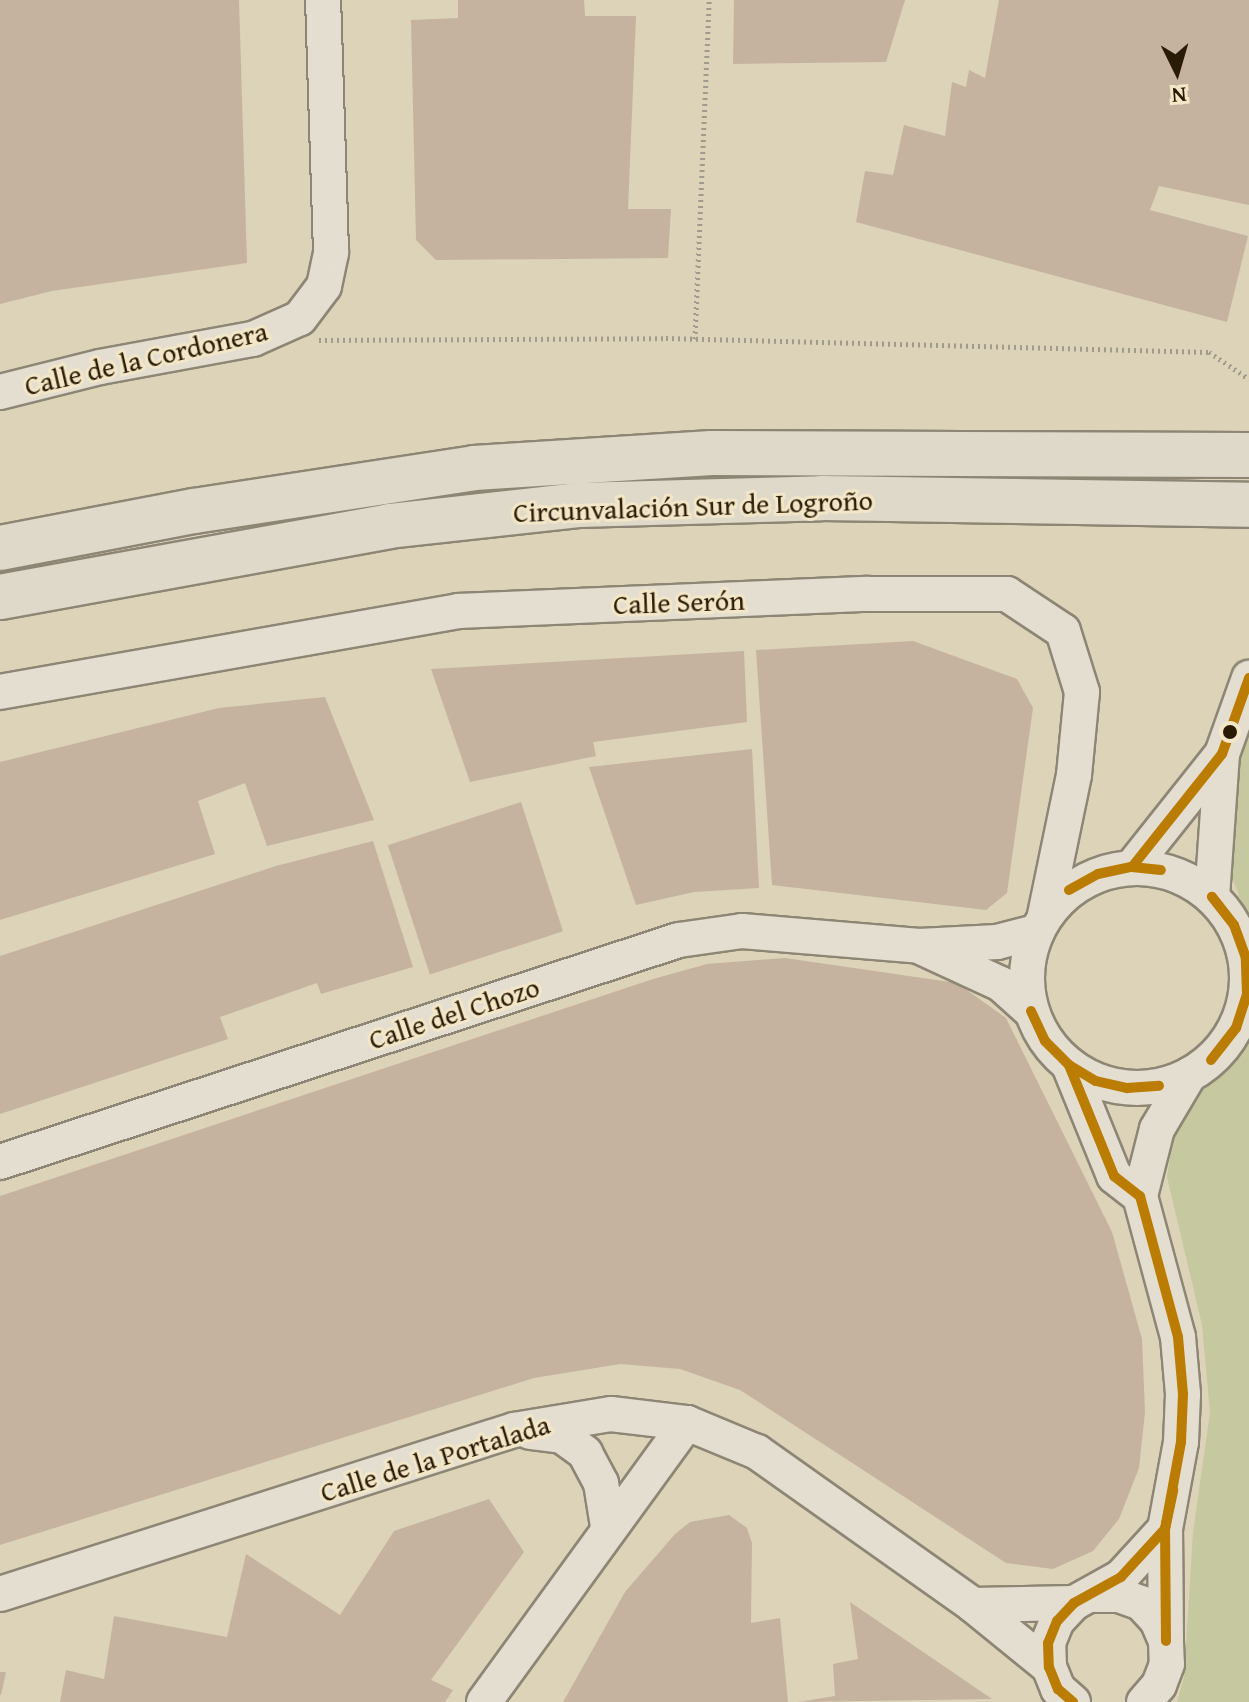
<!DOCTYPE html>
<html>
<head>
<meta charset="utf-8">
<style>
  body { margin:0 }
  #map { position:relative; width:1249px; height:1702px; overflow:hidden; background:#ddd3b8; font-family:"Gentium Book Plus",serif }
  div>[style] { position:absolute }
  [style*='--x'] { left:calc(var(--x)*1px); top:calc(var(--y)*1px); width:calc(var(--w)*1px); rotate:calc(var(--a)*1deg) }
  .green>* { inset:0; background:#c6c99f }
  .building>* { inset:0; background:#c5b3a0; transform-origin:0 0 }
  .path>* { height:5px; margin-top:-2.5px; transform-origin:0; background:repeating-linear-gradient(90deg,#a19b8e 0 2px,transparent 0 6px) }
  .roads { filter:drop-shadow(2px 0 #8d8674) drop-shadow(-2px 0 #8d8674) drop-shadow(0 2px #8d8674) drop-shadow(0 -2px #8d8674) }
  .minor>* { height:34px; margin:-17px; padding:0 17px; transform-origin:17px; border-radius:17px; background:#e4ded1 }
  .minor>.ring { margin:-17px; padding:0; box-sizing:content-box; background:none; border:34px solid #e4ded1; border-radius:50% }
  .motorway>* { height:44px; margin:-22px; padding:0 22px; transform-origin:22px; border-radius:22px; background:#dfd9c9 }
  .bus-1>* { height:10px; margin:-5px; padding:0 5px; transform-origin:5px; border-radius:5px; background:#ba7c02 }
  .dots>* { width:22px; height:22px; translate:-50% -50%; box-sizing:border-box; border:4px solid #f3e7c7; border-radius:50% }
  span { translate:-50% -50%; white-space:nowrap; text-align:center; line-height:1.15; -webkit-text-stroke:6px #f3e7c7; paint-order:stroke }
  .street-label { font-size:28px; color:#2a1b06 }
  .north { position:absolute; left:1137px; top:32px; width:80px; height:80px; -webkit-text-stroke:6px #f3e7c7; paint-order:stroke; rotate:175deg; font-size:22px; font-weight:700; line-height:32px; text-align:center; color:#2a1b06 }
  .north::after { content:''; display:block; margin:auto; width:28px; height:36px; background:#2a1b06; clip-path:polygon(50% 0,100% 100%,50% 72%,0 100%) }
</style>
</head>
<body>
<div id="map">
  <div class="green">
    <div style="clip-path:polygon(1249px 728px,1249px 922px,1224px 857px,1226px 788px)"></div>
    <div style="clip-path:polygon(1249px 1035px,1249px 1702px,1177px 1702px,1184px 1677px,1193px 1533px,1210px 1412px,1202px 1325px,1167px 1177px,1173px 1137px,1207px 1083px,1238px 1057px)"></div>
  </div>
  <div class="building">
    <div style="clip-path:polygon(0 0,239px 0,247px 263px,52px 291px,0 304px)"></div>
    <div style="clip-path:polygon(458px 0,584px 0,585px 16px,636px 16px,628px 209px,671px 209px,668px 258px,436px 260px,416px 240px,411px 20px,458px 18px)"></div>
    <div style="clip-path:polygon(734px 0,905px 0,886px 62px,733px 64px)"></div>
    <div style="clip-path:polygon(999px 0,1249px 0,1249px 205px,1159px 186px,1150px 210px,1248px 236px,1227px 322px,856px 222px,865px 171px,893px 175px,904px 125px,945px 136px,952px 82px,966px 87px,969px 70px,985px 78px)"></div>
    <div style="clip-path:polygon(913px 641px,1017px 679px,1033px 708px,1007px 893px,986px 910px,772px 885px,756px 650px)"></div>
    <div style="clip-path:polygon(744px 651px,747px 722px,593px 742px,596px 756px,470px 782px,431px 669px)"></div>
    <div style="clip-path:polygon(325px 697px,374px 820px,267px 846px,245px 783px,198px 801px,215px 854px,0 920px,0 762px,219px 708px)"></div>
    <div style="clip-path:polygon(752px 749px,759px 888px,694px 892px,636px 905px,589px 767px)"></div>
    <div style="left:521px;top:802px;width:136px;height:140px;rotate:72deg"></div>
    <div style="clip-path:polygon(373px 841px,413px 967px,321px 994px,317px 983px,220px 1017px,228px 1039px,0 1114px,0 956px,276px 866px)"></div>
    <div style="clip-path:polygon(785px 958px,957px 983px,1006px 1018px,1112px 1232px,1142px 1339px,1145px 1412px,1139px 1468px,1119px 1519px,1093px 1551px,1053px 1569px,1006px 1563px,740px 1390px,680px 1369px,620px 1364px,534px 1378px,0 1545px,0 1196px,653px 979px,707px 964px)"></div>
    <div style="clip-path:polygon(489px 1499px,524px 1552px,431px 1680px,453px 1690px,445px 1702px,60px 1702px,66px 1670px,104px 1679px,114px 1616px,227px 1637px,246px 1554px,340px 1615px,394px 1531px)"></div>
    <div style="clip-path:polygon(729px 1515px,747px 1528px,752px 1543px,751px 1623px,780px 1618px,788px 1702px,563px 1702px,625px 1592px,675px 1534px,690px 1522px)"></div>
    <div style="clip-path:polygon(850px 1602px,992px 1699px,798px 1702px,835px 1696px,833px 1664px,858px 1659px)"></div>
    <div style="clip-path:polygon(0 1672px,6px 1672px,1px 1695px,0 1695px)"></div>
  </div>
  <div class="path">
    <div style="--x:695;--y:339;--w:339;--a:-87.6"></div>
    <div style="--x:319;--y:340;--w:347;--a:-0.3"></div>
    <div style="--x:666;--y:338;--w:543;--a:1.48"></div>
    <div style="--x:1209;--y:352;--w:48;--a:34"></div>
  </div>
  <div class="roads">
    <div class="minor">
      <div style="--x:0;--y:392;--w:103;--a:-14"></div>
      <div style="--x:100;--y:367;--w:156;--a:-10.4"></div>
      <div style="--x:253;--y:339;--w:51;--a:-24.1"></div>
      <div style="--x:300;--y:318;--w:40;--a:-53"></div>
      <div style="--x:324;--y:286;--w:35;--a:-78"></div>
      <div style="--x:331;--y:252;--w:252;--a:-91.8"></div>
      <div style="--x:0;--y:692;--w:465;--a:-10"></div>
      <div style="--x:458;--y:611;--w:410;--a:-2.4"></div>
      <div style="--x:868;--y:594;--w:139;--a:0"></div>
      <div style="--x:1007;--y:594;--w:67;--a:33.5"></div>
      <div style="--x:1063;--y:631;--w:64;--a:72.7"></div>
      <div style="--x:1082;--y:692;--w:83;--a:95.5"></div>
      <div style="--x:1074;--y:775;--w:143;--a:101.7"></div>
      <div style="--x:1132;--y:867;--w:144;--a:-51.5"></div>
      <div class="ring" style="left:1027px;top:868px;width:186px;height:186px"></div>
      <div style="--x:1212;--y:897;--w:143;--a:-86"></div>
      <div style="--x:1222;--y:754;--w:81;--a:-70.4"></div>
      <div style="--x:923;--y:948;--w:86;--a:24.8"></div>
      <div style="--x:1001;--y:984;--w:40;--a:42"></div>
      <div style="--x:1069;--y:1065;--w:120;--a:67.9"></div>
      <div style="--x:1114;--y:1176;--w:33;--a:38"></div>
      <div style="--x:0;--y:1162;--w:714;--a:-18.11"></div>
      <div style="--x:679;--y:940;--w:64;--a:-8.1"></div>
      <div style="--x:742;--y:931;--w:178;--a:4.8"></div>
      <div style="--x:919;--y:946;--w:78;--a:-2.9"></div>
      <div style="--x:997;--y:942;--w:40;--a:-14.4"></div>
      <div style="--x:530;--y:1432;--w:32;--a:7"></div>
      <div style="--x:562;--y:1436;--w:29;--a:36"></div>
      <div style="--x:585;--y:1453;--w:34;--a:62"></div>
      <div style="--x:601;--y:1483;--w:44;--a:80.8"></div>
      <div style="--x:0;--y:1594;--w:540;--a:-17.7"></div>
      <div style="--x:514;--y:1430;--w:98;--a:-9.4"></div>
      <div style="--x:611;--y:1414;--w:77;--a:6.8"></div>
      <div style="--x:687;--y:1423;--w:76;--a:22.5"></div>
      <div style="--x:757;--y:1452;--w:265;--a:35.3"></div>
      <div style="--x:973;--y:1605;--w:98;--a:39.2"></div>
      <div style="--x:1096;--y:1595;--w:23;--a:0"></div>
      <div style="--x:1119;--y:1595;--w:23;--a:20"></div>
      <div style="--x:1141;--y:1603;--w:23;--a:47"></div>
      <div style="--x:1157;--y:1620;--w:23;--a:67"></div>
      <div style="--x:1166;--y:1641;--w:23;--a:88"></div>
      <div style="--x:1167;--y:1664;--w:22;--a:111"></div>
      <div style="--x:1159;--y:1685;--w:23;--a:131"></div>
      <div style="--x:973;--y:1605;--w:101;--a:-1.1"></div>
      <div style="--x:1166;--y:1641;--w:112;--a:-90.5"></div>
      <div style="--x:1165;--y:1529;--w:88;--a:-79.6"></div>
      <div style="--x:1181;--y:1442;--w:48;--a:-87.6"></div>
      <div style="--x:1183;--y:1394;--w:57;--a:-95"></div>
      <div style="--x:1178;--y:1337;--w:146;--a:-105.1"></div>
      <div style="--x:1140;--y:1196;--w:69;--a:-75.8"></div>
      <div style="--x:1157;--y:1129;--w:63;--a:-59.3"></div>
      <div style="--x:484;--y:1702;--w:345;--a:-54"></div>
      <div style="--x:1073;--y:1702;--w:20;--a:-139"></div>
      <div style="--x:1058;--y:1689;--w:24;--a:-112"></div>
      <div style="--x:1049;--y:1667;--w:24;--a:-92"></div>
      <div style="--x:1048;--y:1643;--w:24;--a:-68"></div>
      <div style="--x:1057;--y:1621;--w:25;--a:-47"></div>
      <div style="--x:1074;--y:1603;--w:54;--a:-29"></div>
      <div style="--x:1121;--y:1577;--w:65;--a:-47.5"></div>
    </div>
    <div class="motorway">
      <div style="--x:0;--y:548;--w:197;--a:-10.8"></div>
      <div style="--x:194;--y:511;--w:283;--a:-8.7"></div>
      <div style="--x:474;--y:468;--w:238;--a:-3.6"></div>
      <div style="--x:712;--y:453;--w:537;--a:0.21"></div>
      <div style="--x:0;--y:597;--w:395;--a:-10.3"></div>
      <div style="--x:389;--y:526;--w:190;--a:-6.3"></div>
      <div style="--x:578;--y:505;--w:244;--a:-1.6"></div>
      <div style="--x:822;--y:498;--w:427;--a:0.9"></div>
    </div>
  </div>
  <div class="bus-1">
    <div style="--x:1132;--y:867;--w:144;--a:-51.5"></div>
    <div style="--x:1222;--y:754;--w:81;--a:-70.4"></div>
    <div style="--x:1069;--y:890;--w:33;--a:-29"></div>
    <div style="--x:1098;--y:874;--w:35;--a:-12"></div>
    <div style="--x:1132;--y:867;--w:29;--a:6"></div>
    <div style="--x:1031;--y:1011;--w:33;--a:65"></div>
    <div style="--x:1045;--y:1041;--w:34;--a:45"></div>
    <div style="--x:1069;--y:1065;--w:31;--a:31"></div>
    <div style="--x:1096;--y:1081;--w:32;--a:13"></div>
    <div style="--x:1127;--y:1088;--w:32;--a:-4"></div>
    <div style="--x:1211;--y:1060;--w:41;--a:-52"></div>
    <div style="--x:1236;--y:1028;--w:36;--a:-72"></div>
    <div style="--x:1247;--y:994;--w:36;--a:-92"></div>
    <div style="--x:1246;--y:958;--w:35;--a:-110"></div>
    <div style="--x:1234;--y:925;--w:36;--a:-128"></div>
    <div style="--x:1069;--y:1065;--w:120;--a:67.9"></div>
    <div style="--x:1114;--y:1176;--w:33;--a:38"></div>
    <div style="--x:1140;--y:1196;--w:146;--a:74.9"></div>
    <div style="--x:1178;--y:1337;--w:57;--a:85"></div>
    <div style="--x:1183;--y:1394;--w:48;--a:92.4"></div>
    <div style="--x:1181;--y:1442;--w:88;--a:100.4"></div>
    <div style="--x:1165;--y:1529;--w:65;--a:132.5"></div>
    <div style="--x:1121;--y:1577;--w:54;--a:151"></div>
    <div style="--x:1074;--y:1603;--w:25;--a:133"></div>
    <div style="--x:1057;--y:1621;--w:24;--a:112"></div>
    <div style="--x:1048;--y:1643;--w:24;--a:88"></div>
    <div style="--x:1049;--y:1667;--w:24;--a:68"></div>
    <div style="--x:1058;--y:1689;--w:20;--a:41"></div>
    <div style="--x:1166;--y:1641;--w:112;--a:-90.5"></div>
    <div style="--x:1165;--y:1529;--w:40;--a:-78"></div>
  </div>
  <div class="dots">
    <div style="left:1230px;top:732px;background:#2a1b06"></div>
  </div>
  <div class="street-label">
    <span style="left:146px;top:358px;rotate:-13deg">Calle de la Cordonera</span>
    <span style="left:693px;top:506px;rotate:-2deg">Circunvalación Sur de Logroño</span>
    <span style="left:679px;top:602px;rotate:-2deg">Calle Serón</span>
    <span style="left:454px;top:1013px;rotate:-18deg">Calle del Chozo</span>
    <span style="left:435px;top:1458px;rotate:-17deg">Calle de la Portalada</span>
  </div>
  <div class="north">N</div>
</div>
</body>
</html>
